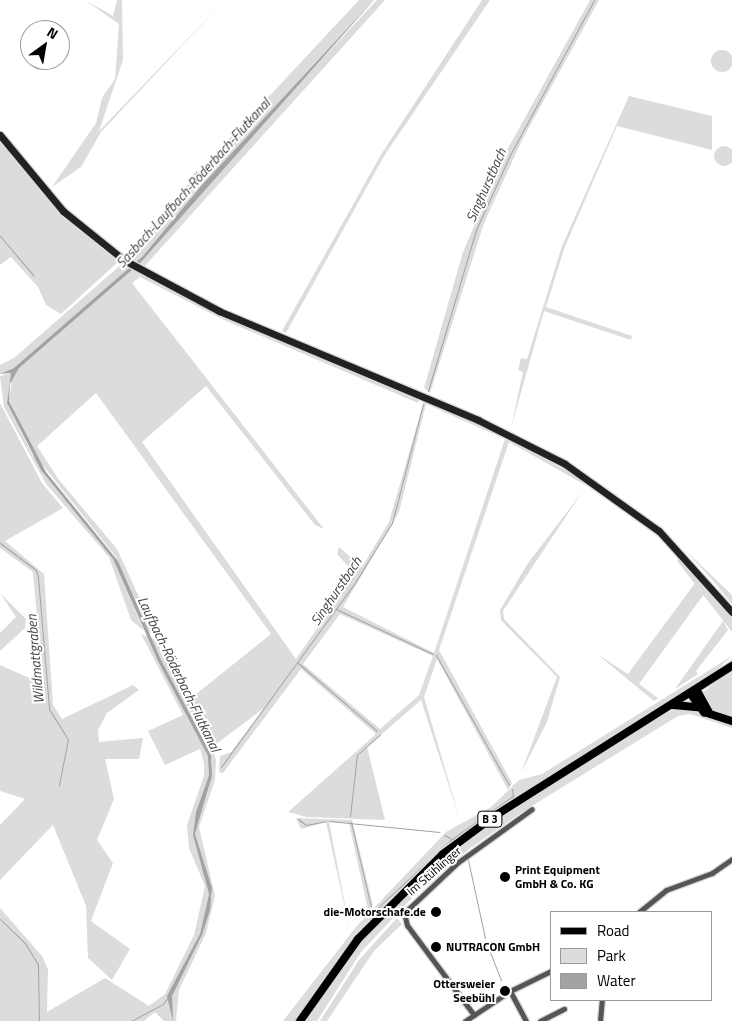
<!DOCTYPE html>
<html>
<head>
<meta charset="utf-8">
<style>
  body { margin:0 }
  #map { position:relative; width:732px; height:1021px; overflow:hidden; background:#fff; font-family:"Titillium Web",sans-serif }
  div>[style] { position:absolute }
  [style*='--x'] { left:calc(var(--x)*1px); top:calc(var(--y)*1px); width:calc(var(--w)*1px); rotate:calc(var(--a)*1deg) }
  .green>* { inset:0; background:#dcdcdc }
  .round { border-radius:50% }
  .water>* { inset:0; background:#a3a3a3 }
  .stream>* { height:1px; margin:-0.5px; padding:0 0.5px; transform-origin:0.5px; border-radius:0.5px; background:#a3a3a3 }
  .roads { filter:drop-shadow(1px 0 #dbdbdb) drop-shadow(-1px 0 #dbdbdb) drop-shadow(0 1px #dbdbdb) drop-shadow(0 -1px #dbdbdb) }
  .street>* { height:5px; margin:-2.5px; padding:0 2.5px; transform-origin:2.5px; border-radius:2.5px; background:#555 }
  .secondary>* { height:7px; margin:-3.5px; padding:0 3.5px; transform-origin:3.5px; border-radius:3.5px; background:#222 }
  .primary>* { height:8px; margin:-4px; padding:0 4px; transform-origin:4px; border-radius:4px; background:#000 }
  .dots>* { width:14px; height:14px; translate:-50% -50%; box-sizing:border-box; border:2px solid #fff; border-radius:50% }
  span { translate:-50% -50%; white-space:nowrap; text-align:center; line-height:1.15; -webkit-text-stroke:4px #fff; paint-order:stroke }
  .shield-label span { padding:1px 4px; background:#fff; border:1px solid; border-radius:4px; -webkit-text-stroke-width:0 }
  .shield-label { font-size:11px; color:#000; font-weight:700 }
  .poi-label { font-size:12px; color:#000; font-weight:700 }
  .left { translate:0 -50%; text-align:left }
  .right { translate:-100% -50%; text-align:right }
  .street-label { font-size:12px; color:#000 }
  .water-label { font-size:14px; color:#444; font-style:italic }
  .legend { position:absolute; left:550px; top:911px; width:162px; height:90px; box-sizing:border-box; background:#fff; border:1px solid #999; margin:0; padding:6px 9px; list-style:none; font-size:15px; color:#000 }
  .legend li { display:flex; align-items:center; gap:10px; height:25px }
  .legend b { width:25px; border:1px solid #999 }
  .north { position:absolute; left:20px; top:20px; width:50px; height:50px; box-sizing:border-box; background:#fff; border:1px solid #999; border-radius:50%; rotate:32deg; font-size:14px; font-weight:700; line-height:20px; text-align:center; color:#000 }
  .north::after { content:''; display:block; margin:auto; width:18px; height:22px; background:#000; clip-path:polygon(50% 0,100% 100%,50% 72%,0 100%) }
</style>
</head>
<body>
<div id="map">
  <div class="green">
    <div style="clip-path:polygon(85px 0,113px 16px,117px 0,122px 0,123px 60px,99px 131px,225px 0,101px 132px,81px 167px,52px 187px,96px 123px,102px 98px,115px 79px,119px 24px)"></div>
    <div style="clip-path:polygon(359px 0,374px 0,143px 256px,134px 264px,128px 260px,127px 254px,203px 167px)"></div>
    <div style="clip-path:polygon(377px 0,385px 0,143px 268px,137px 266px,220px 168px)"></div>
    <div style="clip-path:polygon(482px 0,490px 0,384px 156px,286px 333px,282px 331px,382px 153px)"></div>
    <div style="clip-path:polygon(590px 0,599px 0,522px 140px,484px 223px,430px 393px,424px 388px,463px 252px,506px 152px)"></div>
    <div class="round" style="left:711px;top:50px;width:22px;height:22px"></div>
    <div style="clip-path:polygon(629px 96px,712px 116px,712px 150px,617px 126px,564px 249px,546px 307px,632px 336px,631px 340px,544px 311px,511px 428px,523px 372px,518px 370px,521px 358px,527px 359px,562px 246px)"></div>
    <div style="clip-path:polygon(0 140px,54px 206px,119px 261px,61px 314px,46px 305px,38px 287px,11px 257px,0 265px)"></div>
    <div class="round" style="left:714px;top:146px;width:20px;height:20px"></div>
    <div style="clip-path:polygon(evenodd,123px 263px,224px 317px,419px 399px,418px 403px,224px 320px,140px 277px,132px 283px,324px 529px,315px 525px,206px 386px,142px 442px,296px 659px,355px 574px,337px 554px,339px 547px,362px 567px,389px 522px,424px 401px,498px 433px,589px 483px,587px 486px,509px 442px,439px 650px,512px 783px,508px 790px,437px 659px,424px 697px,460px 820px,421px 700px,367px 747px,385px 820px,306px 817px,288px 812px,376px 734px,301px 669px,223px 773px,219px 772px,220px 756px,231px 752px,264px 708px,215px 745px,190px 699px,271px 634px,96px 393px,37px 446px,59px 480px,117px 549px,157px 636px,148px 632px,116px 557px,37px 458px,9px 400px,14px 368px,0 374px,0 365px,14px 358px,123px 263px,426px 404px,505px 439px,434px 653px,343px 607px,399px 512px,426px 404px,123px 263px,340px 614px,433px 656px,419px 695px,380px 729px,303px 664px,340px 614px)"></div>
    <div style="clip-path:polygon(11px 373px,7px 403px,32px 454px,113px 559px,144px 631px,131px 620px,109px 557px,46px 484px,4px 407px,0 376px)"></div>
    <div style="clip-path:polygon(0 403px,42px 483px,63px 508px,5px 541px,44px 574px,53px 705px,62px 719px,133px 685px,139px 690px,107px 713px,98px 730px,99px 742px,143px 738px,139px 759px,105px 759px,114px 799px,97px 840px,113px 863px,91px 921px,130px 949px,112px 980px,88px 958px,86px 906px,53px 825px,0 880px,0 825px,25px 799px,0 791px,0 665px,43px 684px,33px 572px,0 548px)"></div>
    <div style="clip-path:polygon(583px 491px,503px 611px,504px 619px,560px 677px,547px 722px,521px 773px,557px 677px,501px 620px,500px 610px,528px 563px)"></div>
    <div style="clip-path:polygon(684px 549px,732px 595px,732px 604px,714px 582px)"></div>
    <div style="clip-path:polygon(679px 556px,732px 618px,732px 632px,677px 561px)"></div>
    <div style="clip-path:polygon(695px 583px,704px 594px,639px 684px,658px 698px,654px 701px,597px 654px,628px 674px)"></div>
    <div style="clip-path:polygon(0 593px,26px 619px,25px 628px,0 651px,0 633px,16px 617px)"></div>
    <div style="clip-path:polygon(723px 621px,728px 630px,696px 671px,698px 674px,675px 689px)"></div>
    <div style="clip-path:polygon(evenodd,141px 634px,156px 640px,208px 735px,216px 760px,215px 780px,199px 827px,215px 896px,206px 933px,179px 990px,176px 1021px,164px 1021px,155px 1012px,144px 1021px,0 1021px,0 908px,42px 956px,48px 969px,47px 1012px,105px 978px,149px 1006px,165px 994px,194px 935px,205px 886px,189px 848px,187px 825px,204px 776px,204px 763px,200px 749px,165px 765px,148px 731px,183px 715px,141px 634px,210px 751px,212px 763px,208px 791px,195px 834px,212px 895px,202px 935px,183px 974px,200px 934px,209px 894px,193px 835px,196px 812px,209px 775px,210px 751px)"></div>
    <div style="clip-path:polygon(732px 656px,712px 674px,439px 854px,364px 927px,295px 1021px,283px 1021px,356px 927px,446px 832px,491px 807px,519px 780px,542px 774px)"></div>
    <div style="clip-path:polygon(732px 669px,732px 717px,710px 710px,701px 694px)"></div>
    <div style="clip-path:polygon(681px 707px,732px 723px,732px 728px,690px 714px,678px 716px,522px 812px,469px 849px,410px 900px,361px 952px,317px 1021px,304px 1021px,355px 946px,443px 859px,507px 811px,657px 717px)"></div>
    <div style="clip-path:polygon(296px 818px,352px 820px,373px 905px,368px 910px,349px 823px,329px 822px,350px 931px,326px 822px,301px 829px)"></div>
    <div style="clip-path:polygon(397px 918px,402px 924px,374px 951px,327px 1021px,320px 1021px,359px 960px)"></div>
  </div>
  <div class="water">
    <div style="clip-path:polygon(374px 0,141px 262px,19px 368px,10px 384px,9px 401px,46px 472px,118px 561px,161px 660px,211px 754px,212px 776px,195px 834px,212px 888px,210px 910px,202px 935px,172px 996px,173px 1021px,167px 996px,200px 934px,209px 894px,193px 835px,196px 812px,209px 775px,208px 756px,158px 661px,113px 559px,41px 470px,7px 403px,11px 373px,0 374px,14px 368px,143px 256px,202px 185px)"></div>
  </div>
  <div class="stream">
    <div style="--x:0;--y:236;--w:52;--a:49.6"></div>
    <div style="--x:428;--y:391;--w:168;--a:-73.4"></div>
    <div style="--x:476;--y:230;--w:82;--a:-65.6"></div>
    <div style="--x:510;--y:155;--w:176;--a:-61.5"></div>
    <div style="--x:0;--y:543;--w:45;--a:36.9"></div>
    <div style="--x:36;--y:570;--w:7;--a:74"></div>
    <div style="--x:38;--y:577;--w:132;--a:85.2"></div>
    <div style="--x:49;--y:709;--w:36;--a:58"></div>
    <div style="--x:68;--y:739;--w:47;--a:101.1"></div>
    <div style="--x:336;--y:609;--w:107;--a:24.9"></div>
    <div style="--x:436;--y:655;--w:149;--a:60.7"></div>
    <div style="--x:298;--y:663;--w:104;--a:40.7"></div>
    <div style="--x:221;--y:767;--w:230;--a:-54"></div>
    <div style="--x:356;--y:581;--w:68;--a:-58.2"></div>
    <div style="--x:392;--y:523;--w:123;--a:-75.4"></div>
    <div style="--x:350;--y:816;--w:61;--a:-83.5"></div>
    <div style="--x:357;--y:755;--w:31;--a:-42"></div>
    <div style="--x:298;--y:819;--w:10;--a:37"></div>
    <div style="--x:306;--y:825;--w:20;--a:-11"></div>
    <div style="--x:329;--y:821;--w:111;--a:5.7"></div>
    <div style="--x:351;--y:822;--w:87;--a:76.8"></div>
    <div style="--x:444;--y:835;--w:9;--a:27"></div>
    <div style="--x:468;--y:860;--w:80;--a:77.7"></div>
    <div style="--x:372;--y:913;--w:109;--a:-42.8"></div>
    <div style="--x:452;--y:839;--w:75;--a:-35.2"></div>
    <div style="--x:513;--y:796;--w:7;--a:-98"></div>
    <div style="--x:0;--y:919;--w:35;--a:44"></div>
    <div style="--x:25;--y:943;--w:26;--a:59"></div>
    <div style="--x:38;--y:965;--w:56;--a:89"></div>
    <div style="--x:486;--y:942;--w:41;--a:68.5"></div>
    <div style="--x:131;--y:1021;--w:36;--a:-28"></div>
    <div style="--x:163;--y:1004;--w:10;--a:-53"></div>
  </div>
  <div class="roads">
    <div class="street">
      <div style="--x:639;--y:912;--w:35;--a:-39"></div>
      <div style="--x:666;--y:890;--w:49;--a:-20.3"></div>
      <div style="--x:712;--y:873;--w:24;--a:-35"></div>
      <div style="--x:510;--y:991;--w:34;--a:62"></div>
      <div style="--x:474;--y:1015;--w:112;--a:-126.7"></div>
      <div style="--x:407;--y:925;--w:12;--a:-104"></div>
      <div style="--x:404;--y:913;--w:73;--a:-43.3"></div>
      <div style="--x:457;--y:863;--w:92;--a:-35.8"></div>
      <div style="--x:465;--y:1021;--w:54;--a:-33.7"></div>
      <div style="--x:510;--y:991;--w:46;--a:-26"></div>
      <div style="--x:540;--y:1021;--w:27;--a:-27"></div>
      <div style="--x:600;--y:1021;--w:21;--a:-85"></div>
    </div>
    <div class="secondary">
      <div style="--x:0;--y:135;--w:99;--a:50.3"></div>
      <div style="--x:63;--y:211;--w:78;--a:38.8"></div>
      <div style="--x:124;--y:260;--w:108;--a:28.2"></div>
      <div style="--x:219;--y:311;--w:281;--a:22.8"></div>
      <div style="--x:478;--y:420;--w:97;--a:26.8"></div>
      <div style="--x:565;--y:464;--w:115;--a:35.5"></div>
      <div style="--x:659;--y:531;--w:109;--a:48"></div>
    </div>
    <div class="primary">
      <div style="--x:696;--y:689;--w:26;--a:61"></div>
      <div style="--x:690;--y:693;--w:24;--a:54"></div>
      <div style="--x:704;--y:712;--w:29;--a:18"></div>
      <div style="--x:673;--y:705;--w:25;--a:5"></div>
      <div style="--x:300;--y:1021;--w:100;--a:-54.7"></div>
      <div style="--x:358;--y:939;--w:120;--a:-45"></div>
      <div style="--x:443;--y:854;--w:62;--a:-36.5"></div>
      <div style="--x:493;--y:817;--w:283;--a:-32.3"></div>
    </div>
  </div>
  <div class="dots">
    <div style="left:505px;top:877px;background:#000"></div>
    <div style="left:436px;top:912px;background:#000"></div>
    <div style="left:436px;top:947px;background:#000"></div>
    <div style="left:505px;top:991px;background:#000"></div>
  </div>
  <div class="shield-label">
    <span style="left:490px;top:819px">B 3</span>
  </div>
  <div class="poi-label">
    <span class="left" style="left:515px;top:877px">Print Equipment<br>GmbH &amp; Co. KG</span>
    <span class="right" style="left:426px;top:912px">die-Motorschafe.de</span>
    <span class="left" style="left:446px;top:947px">NUTRACON GmbH</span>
    <span class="right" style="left:495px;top:991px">Ottersweier<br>Seebühl</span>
  </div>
  <div class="street-label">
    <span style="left:434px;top:871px;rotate:-41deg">Im Stühlinger</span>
  </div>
  <div class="water-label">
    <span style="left:193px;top:183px;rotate:-48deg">Sasbach-Laufbach-Röderbach-Flutkanal</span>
    <span style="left:486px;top:185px;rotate:-66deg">Singhurstbach</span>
    <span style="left:336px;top:591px;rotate:-56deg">Singhurstbach</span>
    <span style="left:35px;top:659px;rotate:-95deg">Wildmattgraben</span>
    <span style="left:179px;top:674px;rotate:64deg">Laufbach-Röderbach-Flutkanal</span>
  </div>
  <ul class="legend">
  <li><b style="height:6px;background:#000"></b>Road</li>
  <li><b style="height:14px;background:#dcdcdc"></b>Park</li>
  <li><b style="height:14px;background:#a3a3a3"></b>Water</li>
  </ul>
  <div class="north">N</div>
</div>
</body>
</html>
